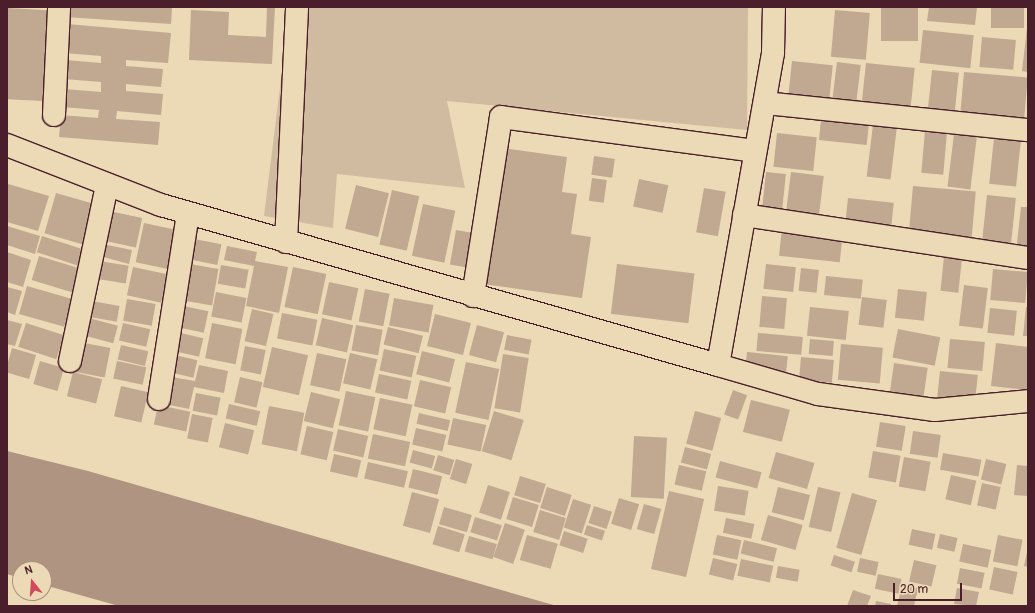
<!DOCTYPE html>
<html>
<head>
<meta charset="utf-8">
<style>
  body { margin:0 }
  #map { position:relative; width:1035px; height:613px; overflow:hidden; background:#ecd9b6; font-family:Pangolin,sans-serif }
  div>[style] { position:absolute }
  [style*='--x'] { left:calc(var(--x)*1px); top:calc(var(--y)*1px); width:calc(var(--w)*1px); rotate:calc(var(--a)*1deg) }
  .green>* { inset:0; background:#d1bba0 }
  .water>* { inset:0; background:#b09482 }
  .building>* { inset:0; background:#c1a891; transform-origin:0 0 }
  .roads { filter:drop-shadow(1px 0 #4a1f2b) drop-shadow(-1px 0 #4a1f2b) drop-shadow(0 1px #4a1f2b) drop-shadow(0 -1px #4a1f2b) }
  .street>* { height:22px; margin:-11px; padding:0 11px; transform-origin:11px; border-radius:11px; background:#ecd9b6 }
  .secondary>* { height:22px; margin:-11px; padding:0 11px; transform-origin:11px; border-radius:11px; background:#ecd9b6 }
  span { translate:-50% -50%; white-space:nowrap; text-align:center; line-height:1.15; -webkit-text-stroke:3px #ecd9b6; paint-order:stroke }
  .frame { position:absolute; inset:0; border:8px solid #4a1f2b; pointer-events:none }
  .north { position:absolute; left:12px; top:561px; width:40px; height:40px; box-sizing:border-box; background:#ecd9b6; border:1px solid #ab8f7e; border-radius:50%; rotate:343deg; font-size:11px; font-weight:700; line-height:16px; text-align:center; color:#4a1f2b }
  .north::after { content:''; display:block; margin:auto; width:14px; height:18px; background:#d1495b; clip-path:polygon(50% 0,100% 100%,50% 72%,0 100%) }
  .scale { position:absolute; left:893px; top:583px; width:69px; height:18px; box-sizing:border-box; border:2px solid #4a1f2b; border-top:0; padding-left:5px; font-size:12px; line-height:14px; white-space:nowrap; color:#4a1f2b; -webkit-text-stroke:3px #ecd9b6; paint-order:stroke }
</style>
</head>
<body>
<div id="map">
  <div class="green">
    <div style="clip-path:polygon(290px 7px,748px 7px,747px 130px,447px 101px,465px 188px,337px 174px,333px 228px,264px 216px)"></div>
  </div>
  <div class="water">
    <div style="clip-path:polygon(7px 451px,88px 471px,557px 606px,119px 606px,44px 585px,44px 569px,20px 569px,20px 578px,7px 574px)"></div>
  </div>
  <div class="building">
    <div style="clip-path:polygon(66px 7px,172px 7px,171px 24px,65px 17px)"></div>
    <div style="clip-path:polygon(267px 7px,275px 7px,272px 64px,189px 60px,191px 10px,229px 12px,228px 35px,266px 37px)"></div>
    <div style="left:881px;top:7px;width:37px;height:34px"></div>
    <div style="clip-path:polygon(929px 7px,977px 7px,975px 25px,927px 21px)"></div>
    <div style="left:991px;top:7px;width:33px;height:21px"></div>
    <div style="left:7px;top:8px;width:41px;height:91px;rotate:3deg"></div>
    <div style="left:835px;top:10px;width:35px;height:47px;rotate:5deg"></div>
    <div style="clip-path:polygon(67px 24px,171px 33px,168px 63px,126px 60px,126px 66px,163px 69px,161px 87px,126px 84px,126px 91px,163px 94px,161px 115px,117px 111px,116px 119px,160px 122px,158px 145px,59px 137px,61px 115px,98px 118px,99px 110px,62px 107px,64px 89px,101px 92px,101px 82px,64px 79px,66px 60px,101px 63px,101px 56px,64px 53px)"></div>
    <div style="clip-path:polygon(1027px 28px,1028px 28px,1028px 72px,1022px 71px)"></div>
    <div style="left:923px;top:30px;width:51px;height:33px;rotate:6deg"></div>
    <div style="left:982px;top:37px;width:34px;height:30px;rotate:5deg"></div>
    <div style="left:792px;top:61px;width:41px;height:37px;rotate:6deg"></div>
    <div style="left:837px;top:62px;width:24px;height:42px;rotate:7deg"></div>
    <div style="left:866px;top:63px;width:49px;height:45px;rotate:6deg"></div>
    <div style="left:932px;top:70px;width:27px;height:42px;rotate:6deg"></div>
    <div style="left:964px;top:72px;width:64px;height:45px;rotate:5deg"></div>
    <div style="left:821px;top:120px;width:48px;height:20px;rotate:6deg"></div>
    <div style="left:873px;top:125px;width:24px;height:52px;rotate:7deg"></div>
    <div style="left:925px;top:131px;width:22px;height:42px;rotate:5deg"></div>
    <div style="left:777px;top:133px;width:40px;height:34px;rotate:6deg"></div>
    <div style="left:954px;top:134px;width:23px;height:53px;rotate:7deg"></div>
    <div style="left:994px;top:138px;width:27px;height:46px;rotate:6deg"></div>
    <div style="clip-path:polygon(502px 148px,567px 157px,562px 192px,577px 194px,571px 234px,591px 237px,582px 298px,483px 284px)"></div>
    <div style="left:594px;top:156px;width:21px;height:19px;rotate:8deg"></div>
    <div style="left:766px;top:172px;width:20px;height:36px;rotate:6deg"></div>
    <div style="left:791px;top:172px;width:33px;height:39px;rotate:7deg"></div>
    <div style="left:592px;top:178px;width:15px;height:23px;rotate:8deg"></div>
    <div style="left:639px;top:179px;width:30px;height:28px;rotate:12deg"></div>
    <div style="clip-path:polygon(8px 184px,49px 196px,38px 231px,7px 222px)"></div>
    <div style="left:356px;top:185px;width:34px;height:45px;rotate:14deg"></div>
    <div style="left:913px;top:186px;width:63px;height:47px;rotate:5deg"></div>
    <div style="left:704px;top:188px;width:22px;height:45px;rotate:10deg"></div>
    <div style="left:392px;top:190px;width:28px;height:56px;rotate:13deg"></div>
    <div style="left:56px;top:193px;width:40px;height:42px;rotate:16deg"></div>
    <div style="left:987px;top:195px;width:29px;height:49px;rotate:6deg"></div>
    <div style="left:848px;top:198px;width:46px;height:26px;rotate:6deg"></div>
    <div style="left:423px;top:204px;width:33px;height:53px;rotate:12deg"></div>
    <div style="clip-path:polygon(1021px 207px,1028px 207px,1028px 254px,1016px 252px)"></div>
    <div style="left:104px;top:210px;width:39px;height:30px;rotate:12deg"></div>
    <div style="left:144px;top:223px;width:35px;height:40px;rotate:12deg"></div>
    <div style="clip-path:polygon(7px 226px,40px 236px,35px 254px,7px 245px)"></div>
    <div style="left:782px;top:228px;width:61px;height:28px;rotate:6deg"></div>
    <div style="left:456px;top:230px;width:23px;height:35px;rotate:10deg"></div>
    <div style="left:42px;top:236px;width:46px;height:17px;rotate:18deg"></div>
    <div style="left:189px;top:238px;width:33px;height:21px;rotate:11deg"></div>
    <div style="clip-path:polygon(97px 243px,132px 250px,129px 264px,96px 255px)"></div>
    <div style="clip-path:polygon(227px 246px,257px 252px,255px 261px,288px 267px,279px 313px,246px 306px,254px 266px,224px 260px)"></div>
    <div style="clip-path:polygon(7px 252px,31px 260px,23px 287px,7px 282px)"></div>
    <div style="left:39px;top:256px;width:42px;height:25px;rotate:17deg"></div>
    <div style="left:944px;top:257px;width:18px;height:34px;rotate:6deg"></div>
    <div style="left:93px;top:260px;width:36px;height:18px;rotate:9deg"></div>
    <div style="left:184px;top:263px;width:35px;height:37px;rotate:10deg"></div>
    <div style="left:617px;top:264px;width:78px;height:50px;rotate:7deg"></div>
    <div style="left:766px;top:264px;width:30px;height:25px;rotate:6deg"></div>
    <div style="left:221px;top:265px;width:28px;height:19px;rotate:10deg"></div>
    <div style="left:133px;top:267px;width:35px;height:29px;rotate:12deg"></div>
    <div style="left:293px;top:267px;width:34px;height:41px;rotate:12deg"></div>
    <div style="left:801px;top:268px;width:18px;height:23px;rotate:6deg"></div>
    <div style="left:993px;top:269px;width:35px;height:31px;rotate:5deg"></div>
    <div style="left:826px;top:276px;width:37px;height:19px;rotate:6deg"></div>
    <div style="left:329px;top:282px;width:30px;height:33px;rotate:12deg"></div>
    <div style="left:964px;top:285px;width:24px;height:41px;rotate:7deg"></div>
    <div style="left:27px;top:286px;width:47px;height:29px;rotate:16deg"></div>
    <div style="clip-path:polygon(7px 287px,22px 291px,15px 315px,7px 312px)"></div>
    <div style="left:365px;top:289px;width:25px;height:33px;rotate:11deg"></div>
    <div style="left:898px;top:289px;width:29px;height:29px;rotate:6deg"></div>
    <div style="left:216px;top:292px;width:31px;height:25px;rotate:11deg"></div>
    <div style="left:762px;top:296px;width:25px;height:31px;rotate:5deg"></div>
    <div style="left:862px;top:297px;width:25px;height:28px;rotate:7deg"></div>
    <div style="left:394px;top:298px;width:40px;height:28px;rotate:10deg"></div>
    <div style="left:127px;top:299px;width:29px;height:22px;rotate:10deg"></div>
    <div style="left:86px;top:300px;width:34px;height:16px;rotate:10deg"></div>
    <div style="left:179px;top:305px;width:30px;height:22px;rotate:12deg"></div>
    <div style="left:810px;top:307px;width:39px;height:29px;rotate:6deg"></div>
    <div style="clip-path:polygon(1026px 307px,1028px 307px,1028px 336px,1023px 336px)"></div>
    <div style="left:990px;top:308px;width:27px;height:25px;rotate:6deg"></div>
    <div style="left:252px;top:309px;width:22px;height:33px;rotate:13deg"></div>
    <div style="left:282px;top:313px;width:36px;height:26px;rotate:11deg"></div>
    <div style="left:435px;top:314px;width:37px;height:33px;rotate:14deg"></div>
    <div style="left:85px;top:317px;width:34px;height:18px;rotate:15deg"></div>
    <div style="left:322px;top:318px;width:32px;height:28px;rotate:13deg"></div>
    <div style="clip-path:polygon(7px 320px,22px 324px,15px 346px,7px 344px)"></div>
    <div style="left:26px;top:323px;width:40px;height:25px;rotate:18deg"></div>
    <div style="left:123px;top:323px;width:28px;height:18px;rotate:13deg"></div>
    <div style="left:212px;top:323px;width:31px;height:36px;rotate:11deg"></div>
    <div style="left:356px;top:325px;width:27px;height:26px;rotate:10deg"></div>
    <div style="left:477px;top:325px;width:28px;height:31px;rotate:15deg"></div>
    <div style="left:388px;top:327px;width:36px;height:18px;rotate:14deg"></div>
    <div style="left:898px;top:329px;width:43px;height:29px;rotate:11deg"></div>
    <div style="left:176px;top:332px;width:28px;height:19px;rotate:13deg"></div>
    <div style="left:758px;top:333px;width:45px;height:18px;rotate:5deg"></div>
    <div style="left:507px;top:335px;width:25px;height:15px;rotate:11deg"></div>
    <div style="left:810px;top:339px;width:24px;height:15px;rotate:5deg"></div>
    <div style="left:950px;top:339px;width:35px;height:29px;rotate:5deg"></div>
    <div style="left:79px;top:342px;width:32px;height:30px;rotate:11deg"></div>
    <div style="clip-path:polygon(996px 343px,1028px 347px,1028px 390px,991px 386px)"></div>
    <div style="left:841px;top:344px;width:42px;height:36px;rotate:5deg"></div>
    <div style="left:121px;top:345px;width:28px;height:15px;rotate:13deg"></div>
    <div style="left:245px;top:346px;width:21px;height:25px;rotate:11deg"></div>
    <div style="left:272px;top:347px;width:37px;height:41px;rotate:13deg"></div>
    <div style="left:12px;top:348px;width:25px;height:25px;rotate:16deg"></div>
    <div style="left:384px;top:349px;width:33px;height:22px;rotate:12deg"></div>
    <div style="left:422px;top:351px;width:34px;height:24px;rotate:14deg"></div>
    <div style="left:747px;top:352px;width:41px;height:19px;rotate:6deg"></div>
    <div style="left:317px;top:353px;width:30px;height:33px;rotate:12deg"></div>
    <div style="left:350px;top:353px;width:28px;height:31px;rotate:13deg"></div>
    <div style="left:503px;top:354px;width:26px;height:55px;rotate:9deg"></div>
    <div style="left:175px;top:355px;width:23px;height:18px;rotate:13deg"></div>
    <div style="left:801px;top:357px;width:33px;height:23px;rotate:5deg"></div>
    <div style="left:40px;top:361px;width:25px;height:24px;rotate:16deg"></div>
    <div style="left:117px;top:361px;width:30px;height:18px;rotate:12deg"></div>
    <div style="left:466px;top:362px;width:34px;height:52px;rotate:12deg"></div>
    <div style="left:894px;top:363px;width:34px;height:31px;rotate:8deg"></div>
    <div style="clip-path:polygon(199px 365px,228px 371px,224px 393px,194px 387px,189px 409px,165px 404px,171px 377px,195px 381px)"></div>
    <div style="left:940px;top:371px;width:38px;height:26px;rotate:6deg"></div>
    <div style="left:73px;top:372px;width:30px;height:25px;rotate:14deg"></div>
    <div style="left:379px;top:374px;width:33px;height:19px;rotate:12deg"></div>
    <div style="left:240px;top:377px;width:23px;height:26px;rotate:13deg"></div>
    <div style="left:420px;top:380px;width:32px;height:27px;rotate:13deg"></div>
    <div style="left:121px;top:386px;width:28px;height:31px;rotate:13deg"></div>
    <div style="left:733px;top:390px;width:15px;height:26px;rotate:20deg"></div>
    <div style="left:346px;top:391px;width:30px;height:35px;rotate:12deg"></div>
    <div style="left:311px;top:392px;width:30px;height:30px;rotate:14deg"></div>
    <div style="left:196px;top:393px;width:25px;height:18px;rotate:11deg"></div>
    <div style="left:380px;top:398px;width:33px;height:32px;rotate:12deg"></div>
    <div style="left:751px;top:400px;width:40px;height:33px;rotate:14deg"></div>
    <div style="left:229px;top:404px;width:32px;height:15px;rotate:13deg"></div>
    <div style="left:158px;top:405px;width:33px;height:20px;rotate:12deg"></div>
    <div style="left:269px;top:406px;width:36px;height:39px;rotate:11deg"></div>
    <div style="left:494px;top:411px;width:31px;height:42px;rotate:17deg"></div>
    <div style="left:695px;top:411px;width:27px;height:34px;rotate:15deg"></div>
    <div style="left:419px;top:413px;width:32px;height:11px;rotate:13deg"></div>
    <div style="left:192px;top:414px;width:21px;height:25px;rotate:11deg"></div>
    <div style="left:453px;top:418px;width:34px;height:27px;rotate:12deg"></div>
    <div style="left:880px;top:422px;width:26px;height:25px;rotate:9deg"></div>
    <div style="left:225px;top:423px;width:30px;height:25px;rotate:14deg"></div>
    <div style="left:307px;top:426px;width:27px;height:29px;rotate:13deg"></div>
    <div style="left:416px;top:428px;width:31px;height:17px;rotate:13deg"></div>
    <div style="left:338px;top:429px;width:31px;height:22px;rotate:13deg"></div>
    <div style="left:913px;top:431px;width:28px;height:23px;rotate:8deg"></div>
    <div style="left:373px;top:434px;width:38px;height:25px;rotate:12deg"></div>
    <div style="left:634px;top:436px;width:33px;height:61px;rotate:3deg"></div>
    <div style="left:685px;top:447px;width:27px;height:16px;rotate:15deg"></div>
    <div style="left:413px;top:450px;width:23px;height:13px;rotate:15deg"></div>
    <div style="left:873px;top:451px;width:28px;height:27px;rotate:10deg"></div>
    <div style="left:776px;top:452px;width:40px;height:27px;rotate:16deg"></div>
    <div style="left:943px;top:453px;width:39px;height:17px;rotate:10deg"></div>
    <div style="left:334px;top:454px;width:28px;height:18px;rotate:13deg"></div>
    <div style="left:438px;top:455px;width:17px;height:16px;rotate:17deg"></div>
    <div style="left:904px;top:457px;width:27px;height:30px;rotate:10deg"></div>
    <div style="left:456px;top:459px;width:17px;height:21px;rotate:17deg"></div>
    <div style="left:986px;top:459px;width:21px;height:21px;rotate:14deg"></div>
    <div style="left:720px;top:461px;width:43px;height:17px;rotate:15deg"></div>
    <div style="left:368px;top:462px;width:41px;height:17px;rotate:13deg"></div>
    <div style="left:679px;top:465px;width:28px;height:20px;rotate:13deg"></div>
    <div style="clip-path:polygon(1017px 465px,1028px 466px,1028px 496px,1014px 495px)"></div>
    <div style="left:413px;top:469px;width:30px;height:19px;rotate:14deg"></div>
    <div style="left:951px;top:475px;width:26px;height:25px;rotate:13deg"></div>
    <div style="left:520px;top:476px;width:27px;height:20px;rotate:17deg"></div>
    <div style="left:982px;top:483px;width:19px;height:23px;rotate:12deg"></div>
    <div style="left:488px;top:485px;width:23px;height:29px;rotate:18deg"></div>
    <div style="left:718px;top:486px;width:31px;height:25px;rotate:9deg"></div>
    <div style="left:547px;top:487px;width:26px;height:22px;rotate:18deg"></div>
    <div style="left:778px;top:487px;width:33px;height:26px;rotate:14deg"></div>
    <div style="left:818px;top:487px;width:23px;height:41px;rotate:13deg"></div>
    <div style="left:669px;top:491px;width:36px;height:80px;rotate:13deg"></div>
    <div style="left:412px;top:492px;width:28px;height:35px;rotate:15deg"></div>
    <div style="left:852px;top:493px;width:26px;height:57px;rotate:16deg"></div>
    <div style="left:513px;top:497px;width:27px;height:23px;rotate:17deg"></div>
    <div style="left:619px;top:498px;width:21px;height:27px;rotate:17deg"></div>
    <div style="left:573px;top:499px;width:19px;height:30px;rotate:18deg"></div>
    <div style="left:644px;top:504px;width:18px;height:26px;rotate:16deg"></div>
    <div style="left:594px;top:506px;width:19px;height:18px;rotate:18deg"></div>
    <div style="left:444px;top:507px;width:29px;height:18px;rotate:16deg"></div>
    <div style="left:540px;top:510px;width:27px;height:23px;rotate:17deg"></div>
    <div style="left:768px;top:515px;width:36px;height:26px;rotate:16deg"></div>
    <div style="left:475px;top:517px;width:28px;height:16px;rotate:17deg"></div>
    <div style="left:726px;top:518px;width:29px;height:15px;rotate:12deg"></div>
    <div style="left:505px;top:523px;width:21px;height:36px;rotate:19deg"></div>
    <div style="left:587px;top:525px;width:19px;height:10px;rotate:18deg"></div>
    <div style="left:438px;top:526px;width:28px;height:19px;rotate:17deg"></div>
    <div style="left:912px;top:529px;width:24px;height:16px;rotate:12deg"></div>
    <div style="left:564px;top:531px;width:25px;height:15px;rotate:18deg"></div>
    <div style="left:940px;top:534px;width:18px;height:14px;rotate:13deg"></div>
    <div style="left:527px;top:535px;width:32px;height:26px;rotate:16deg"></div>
    <div style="left:717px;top:535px;width:25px;height:20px;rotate:12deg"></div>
    <div style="left:998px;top:535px;width:25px;height:27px;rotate:11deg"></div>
    <div style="left:469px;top:536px;width:29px;height:16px;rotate:16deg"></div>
    <div style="left:744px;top:540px;width:34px;height:14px;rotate:14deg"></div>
    <div style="left:963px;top:544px;width:29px;height:18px;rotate:12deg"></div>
    <div style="clip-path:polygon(1027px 552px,1028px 552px,1028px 567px,1024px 566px)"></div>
    <div style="left:834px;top:555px;width:22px;height:11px;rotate:18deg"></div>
    <div style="left:713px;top:558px;width:25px;height:17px;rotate:14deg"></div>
    <div style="left:860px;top:558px;width:19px;height:14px;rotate:12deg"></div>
    <div style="left:741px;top:559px;width:33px;height:17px;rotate:12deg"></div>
    <div style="left:914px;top:560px;width:23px;height:22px;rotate:13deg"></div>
    <div style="left:778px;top:566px;width:22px;height:12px;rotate:10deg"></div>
    <div style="left:994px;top:567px;width:24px;height:23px;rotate:12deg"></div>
    <div style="left:960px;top:568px;width:25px;height:16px;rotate:11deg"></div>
    <div style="left:878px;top:574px;width:24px;height:15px;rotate:12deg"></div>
    <div style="clip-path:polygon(902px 585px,918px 588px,914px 606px,897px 606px)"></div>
    <div style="clip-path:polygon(957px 588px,979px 592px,976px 606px,954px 604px)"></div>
    <div style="clip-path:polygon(853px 590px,871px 596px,867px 606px,847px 606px)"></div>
    <div style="clip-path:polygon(876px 601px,891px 604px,891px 606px,875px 606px)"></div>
  </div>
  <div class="roads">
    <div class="street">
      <div style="--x:765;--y:103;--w:264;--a:5.9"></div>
      <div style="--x:54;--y:115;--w:108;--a:-87.3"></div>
      <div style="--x:744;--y:215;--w:287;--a:8.6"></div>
      <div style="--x:286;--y:242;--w:235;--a:-87.3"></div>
      <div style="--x:473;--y:296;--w:181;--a:-81.1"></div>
      <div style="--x:501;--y:117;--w:256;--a:7.6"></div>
      <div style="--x:70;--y:361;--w:180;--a:-78.1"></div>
      <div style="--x:718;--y:365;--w:104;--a:16.2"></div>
      <div style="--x:818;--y:394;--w:118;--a:7.8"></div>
      <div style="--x:935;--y:410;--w:93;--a:-5.5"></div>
      <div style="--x:159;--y:399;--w:188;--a:-81.1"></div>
    </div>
    <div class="secondary">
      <div style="--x:7;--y:145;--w:165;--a:21.3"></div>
      <div style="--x:161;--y:205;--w:580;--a:16.03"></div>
      <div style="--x:718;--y:365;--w:317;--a:-80"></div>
      <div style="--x:773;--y:53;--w:46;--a:-88.8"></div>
    </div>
  </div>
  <div class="frame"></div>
  <div class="north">N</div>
  <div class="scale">20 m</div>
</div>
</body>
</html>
